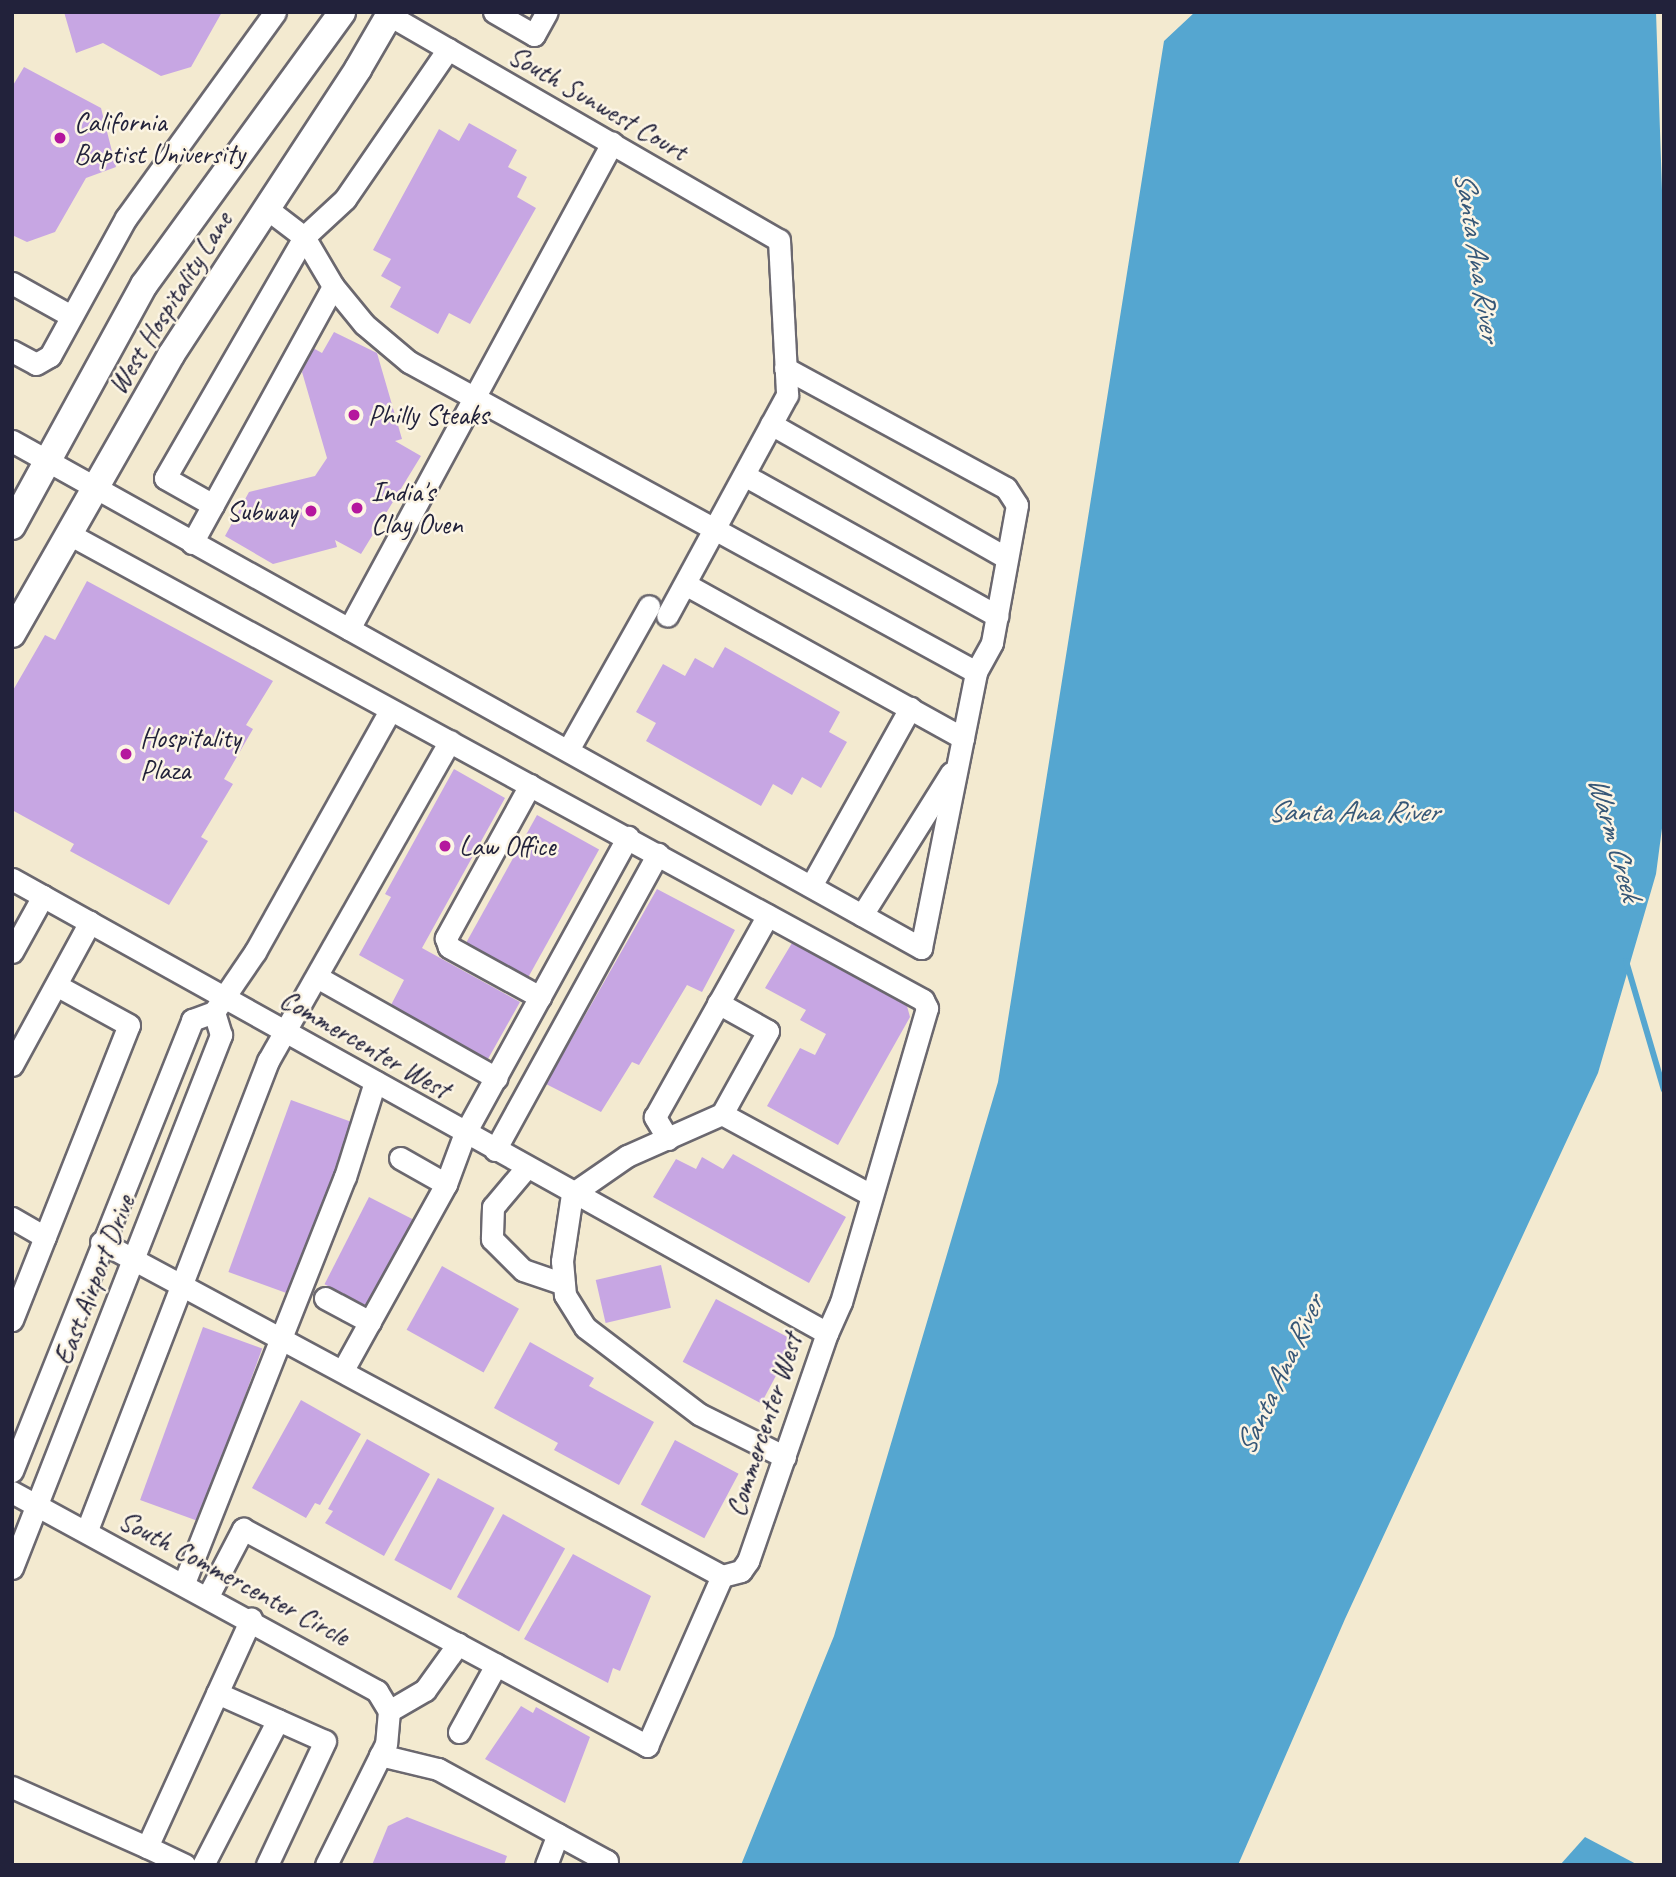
<!DOCTYPE html>
<html>
<head>
<meta charset="utf-8">
<style>
  body { margin:0 }
  #map { position:relative; width:1676px; height:1877px; overflow:hidden; background:#f3ead0; font-family:Caveat,sans-serif }
  div>[style] { position:absolute }
  [style*='--x'] { left:calc(var(--x)*1px); top:calc(var(--y)*1px); width:calc(var(--w)*1px); rotate:calc(var(--a)*1deg) }
  .water>* { inset:0; background:#55a6d0 }
  .stream>* { height:6px; margin:-3px; padding:0 3px; transform-origin:3px; border-radius:3px; background:#55a6d0 }
  .building>* { inset:0; background:#c7a6e3; transform-origin:0 0 }
  .roads { filter:drop-shadow(2px 0 #6b686f) drop-shadow(-2px 0 #6b686f) drop-shadow(0 2px #6b686f) drop-shadow(0 -2px #6b686f) }
  .minor>* { height:21px; margin:-10.5px; padding:0 10.5px; transform-origin:10.5px; border-radius:10.5px; background:#fff }
  .major>* { height:26px; margin:-13px; padding:0 13px; transform-origin:13px; border-radius:13px; background:#fff }
  .dots>* { width:19px; height:19px; translate:-50% -50%; box-sizing:border-box; border:4px solid #fcf5e5; border-radius:50% }
  span { translate:-50% -50%; white-space:nowrap; text-align:center; line-height:1.15; -webkit-text-stroke:5px #fcf5e5; paint-order:stroke }
  .street-label { font-size:28px; color:#22223b }
  .poi-label { font-size:28px; color:#22223b }
  .left { translate:0 -50%; text-align:left }
  .right { translate:-100% -50%; text-align:right }
  .water-label { font-size:30px; color:#365777; font-style:italic }
  .frame { position:absolute; inset:0; border:14px solid #22223b; pointer-events:none }
</style>
</head>
<body>
<div id="map">
  <div class="water">
    <div style="clip-path:polygon(1195px 12px,1656px 12px,1664px 250px,1664px 813px,1656px 874px,1598px 1073px,1345px 1619px,1238px 1865px,741px 1865px,834px 1636px,998px 1082px,1164px 41px)"></div>
    <div style="clip-path:polygon(1585px 1837px,1638px 1865px,1560px 1865px)"></div>
  </div>
  <div class="stream">
    <div style="--x:1626;--y:961;--w:134;--a:73.6"></div>
  </div>
  <div class="building">
    <div style="clip-path:polygon(64px 12px,222px 12px,191px 67px,161px 76px,103px 43px,76px 53px)"></div>
    <div style="clip-path:polygon(24px 67px,101px 108px,116px 167px,86px 178px,55px 232px,27px 242px,12px 235px,12px 87px)"></div>
    <div style="clip-path:polygon(469px 123px,517px 150px,508px 167px,527px 177px,517px 197px,536px 208px,470px 324px,449px 313px,438px 334px,390px 307px,401px 287px,381px 276px,391px 259px,373px 250px,439px 129px,459px 141px)"></div>
    <div style="clip-path:polygon(334px 332px,377px 353px,402px 439px,395px 441px,421px 456px,361px 554px,335px 540px,337px 547px,273px 564px,225px 536px,249px 492px,315px 476px,327px 458px,302px 372px,313px 348px,322px 353px)"></div>
    <div style="clip-path:polygon(87px 581px,273px 681px,246px 725px,253px 729px,224px 779px,233px 784px,201px 837px,208px 841px,169px 905px,70px 851px,74px 844px,12px 810px,12px 692px,45px 635px,55px 640px)"></div>
    <div style="clip-path:polygon(725px 647px,840px 712px,829px 732px,847px 742px,821px 788px,802px 777px,792px 795px,773px 784px,761px 806px,646px 741px,656px 723px,636px 712px,663px 664px,685px 676px,695px 658px,713px 668px)"></div>
    <div style="clip-path:polygon(454px 769px,505px 798px,422px 948px,520px 1002px,488px 1059px,391px 1005px,404px 980px,359px 955px,391px 897px,385px 894px)"></div>
    <div style="left:537px;top:815px;width:71px;height:147px;rotate:29deg"></div>
    <div style="clip-path:polygon(657px 889px,735px 930px,702px 992px,687px 985px,639px 1065px,632px 1062px,601px 1112px,546px 1084px)"></div>
    <div style="clip-path:polygon(792px 943px,907px 1006px,910px 1017px,838px 1145px,767px 1106px,800px 1048px,815px 1055px,826px 1034px,800px 1020px,806px 1010px,765px 988px)"></div>
    <div style="left:291px;top:1100px;width:66px;height:183px;rotate:20deg"></div>
    <div style="clip-path:polygon(733px 1154px,846px 1217px,809px 1283px,653px 1197px,676px 1159px,696px 1169px,702px 1157px,723px 1169px)"></div>
    <div style="left:369px;top:1197px;width:53px;height:98px;rotate:27deg"></div>
    <div style="left:661px;top:1265px;width:44px;height:67px;rotate:77deg"></div>
    <div style="left:442px;top:1266px;width:88px;height:73px;rotate:29deg"></div>
    <div style="left:716px;top:1299px;width:89px;height:71px;rotate:28deg"></div>
    <div style="left:203px;top:1327px;width:63px;height:184px;rotate:20deg"></div>
    <div style="clip-path:polygon(530px 1342px,594px 1378px,589px 1386px,654px 1422px,619px 1485px,554px 1450px,558px 1443px,494px 1408px)"></div>
    <div style="clip-path:polygon(301px 1400px,361px 1434px,320px 1505px,315px 1503px,306px 1518px,252px 1488px)"></div>
    <div style="clip-path:polygon(367px 1439px,430px 1474px,384px 1556px,325px 1523px,333px 1511px,328px 1509px)"></div>
    <div style="left:675px;top:1440px;width:72px;height:73px;rotate:28deg"></div>
    <div style="left:438px;top:1478px;width:64px;height:93px;rotate:28deg"></div>
    <div style="left:503px;top:1514px;width:71px;height:95px;rotate:29deg"></div>
    <div style="clip-path:polygon(573px 1554px,651px 1596px,620px 1671px,613px 1668px,608px 1683px,524px 1639px)"></div>
    <div style="clip-path:polygon(521px 1706px,533px 1713px,536px 1707px,590px 1737px,565px 1803px,485px 1759px)"></div>
    <div style="clip-path:polygon(407px 1817px,507px 1856px,504px 1865px,372px 1865px,388px 1826px)"></div>
  </div>
  <div class="roads">
    <div class="minor">
      <div style="--x:494;--y:12;--w:46;--a:29.9"></div>
      <div style="--x:534;--y:35;--w:26;--a:-61"></div>
      <div style="--x:389;--y:15;--w:450;--a:30"></div>
      <div style="--x:779;--y:240;--w:155;--a:87"></div>
      <div style="--x:787;--y:395;--w:251;--a:118.5"></div>
      <div style="--x:12;--y:283;--w:68;--a:29.2"></div>
      <div style="--x:12;--y:351;--w:27;--a:28"></div>
      <div style="--x:36;--y:364;--w:16;--a:-30"></div>
      <div style="--x:50;--y:356;--w:158;--a:-61.2"></div>
      <div style="--x:126;--y:218;--w:254;--a:-54.1"></div>
      <div style="--x:785;--y:368;--w:251;--a:28.5"></div>
      <div style="--x:1006;--y:488;--w:20;--a:57"></div>
      <div style="--x:1017;--y:505;--w:140;--a:100.3"></div>
      <div style="--x:992;--y:643;--w:33;--a:119"></div>
      <div style="--x:771;--y:424;--w:271;--a:29.6"></div>
      <div style="--x:12;--y:441;--w:1041;--a:29.15"></div>
      <div style="--x:921;--y:948;--w:281;--a:-78.7"></div>
      <div style="--x:976;--y:672;--w:646;--a:-151.33"></div>
      <div style="--x:409;--y:362;--w:59;--a:-139.8"></div>
      <div style="--x:364;--y:324;--w:49;--a:-129.2"></div>
      <div style="--x:333;--y:286;--w:57;--a:-120.6"></div>
      <div style="--x:304;--y:237;--w:48;--a:-142.7"></div>
      <div style="--x:744;--y:475;--w:290;--a:29.1"></div>
      <div style="--x:213;--y:505;--w:55;--a:-150.6"></div>
      <div style="--x:165;--y:478;--w:278;--a:-60"></div>
      <div style="--x:304;--y:237;--w:56;--a:-42.8"></div>
      <div style="--x:345;--y:199;--w:182;--a:-55.5"></div>
      <div style="--x:69;--y:534;--w:973;--a:28.62"></div>
      <div style="--x:923;--y:1000;--w:9;--a:63"></div>
      <div style="--x:927;--y:1008;--w:306;--a:106.3"></div>
      <div style="--x:841;--y:1302;--w:34;--a:114"></div>
      <div style="--x:192;--y:543;--w:293;--a:-61.2"></div>
      <div style="--x:685;--y:584;--w:318;--a:29"></div>
      <div style="--x:349;--y:629;--w:553;--a:-61.58"></div>
      <div style="--x:568;--y:750;--w:165;--a:-60.6"></div>
      <div style="--x:530;--y:785;--w:175;--a:118.8"></div>
      <div style="--x:446;--y:938;--w:9;--a:72"></div>
      <div style="--x:449;--y:947;--w:104;--a:28.8"></div>
      <div style="--x:12;--y:879;--w:933;--a:29.12"></div>
      <div style="--x:827;--y:1333;--w:241;--a:109.1"></div>
      <div style="--x:748;--y:1561;--w:12;--a:125"></div>
      <div style="--x:741;--y:1571;--w:20;--a:165"></div>
      <div style="--x:722;--y:1576;--w:705;--a:-151.73"></div>
      <div style="--x:811;--y:886;--w:204;--a:-60.9"></div>
      <div style="--x:862;--y:915;--w:168;--a:-57.9"></div>
      <div style="--x:12;--y:952;--w:64;--a:-61"></div>
      <div style="--x:317;--y:977;--w:206;--a:29.4"></div>
      <div style="--x:718;--y:1003;--w:57;--a:29.2"></div>
      <div style="--x:768;--y:1031;--w:95;--a:119"></div>
      <div style="--x:12;--y:1065;--w:163;--a:-61.4"></div>
      <div style="--x:668;--y:1139;--w:26;--a:-121"></div>
      <div style="--x:655;--y:1117;--w:231;--a:-60.8"></div>
      <div style="--x:495;--y:1150;--w:338;--a:-61.2"></div>
      <div style="--x:400;--y:1158;--w:53;--a:29.5"></div>
      <div style="--x:526;--y:1168;--w:51;--a:130.2"></div>
      <div style="--x:493;--y:1207;--w:32;--a:92"></div>
      <div style="--x:492;--y:1239;--w:44;--a:45"></div>
      <div style="--x:523;--y:1270;--w:43;--a:18.9"></div>
      <div style="--x:12;--y:1218;--w:38;--a:30"></div>
      <div style="--x:325;--y:1298;--w:51;--a:28.1"></div>
      <div style="--x:12;--y:1320;--w:317;--a:-68.4"></div>
      <div style="--x:129;--y:1025;--w:83;--a:-151.3"></div>
      <div style="--x:343;--y:1370;--w:213;--a:-61"></div>
      <div style="--x:446;--y:1184;--w:54;--a:-69.6"></div>
      <div style="--x:465;--y:1133;--w:338;--a:-61.2"></div>
      <div style="--x:785;--y:1457;--w:96;--a:-153.4"></div>
      <div style="--x:699;--y:1414;--w:143;--a:-142.7"></div>
      <div style="--x:585;--y:1327;--w:38;--a:-122"></div>
      <div style="--x:565;--y:1295;--w:34;--a:-95"></div>
      <div style="--x:562;--y:1261;--w:68;--a:-81.5"></div>
      <div style="--x:572;--y:1194;--w:67;--a:-34.6"></div>
      <div style="--x:627;--y:1156;--w:104;--a:-23.9"></div>
      <div style="--x:722;--y:1114;--w:170;--a:28.5"></div>
      <div style="--x:12;--y:1471;--w:486;--a:-68.2"></div>
      <div style="--x:192;--y:1020;--w:23;--a:-20"></div>
      <div style="--x:214;--y:1012;--w:73;--a:-55.7"></div>
      <div style="--x:255;--y:952;--w:277;--a:-60.8"></div>
      <div style="--x:12;--y:1492;--w:416;--a:28.6"></div>
      <div style="--x:377;--y:1691;--w:23;--a:59"></div>
      <div style="--x:389;--y:1711;--w:33;--a:95"></div>
      <div style="--x:386;--y:1744;--w:135;--a:116.4"></div>
      <div style="--x:87;--y:1530;--w:503;--a:-68.9"></div>
      <div style="--x:268;--y:1061;--w:368;--a:-60.4"></div>
      <div style="--x:12;--y:1568;--w:573;--a:-68.59"></div>
      <div style="--x:221;--y:1035;--w:24;--a:-107"></div>
      <div style="--x:184;--y:1583;--w:437;--a:-68.4"></div>
      <div style="--x:345;--y:1177;--w:100;--a:-72.5"></div>
      <div style="--x:208;--y:1596;--w:76;--a:-62.4"></div>
      <div style="--x:243;--y:1529;--w:459;--a:28.2"></div>
      <div style="--x:647;--y:1746;--w:186;--a:-66.2"></div>
      <div style="--x:217;--y:1693;--w:118;--a:24"></div>
      <div style="--x:325;--y:1741;--w:137;--a:115.1"></div>
      <div style="--x:389;--y:1711;--w:42;--a:-30.3"></div>
      <div style="--x:425;--y:1690;--w:57;--a:-54.3"></div>
      <div style="--x:459;--y:1732;--w:77;--a:-61.1"></div>
      <div style="--x:380;--y:1755;--w:60;--a:13.6"></div>
      <div style="--x:438;--y:1769;--w:192;--a:28.6"></div>
      <div style="--x:607;--y:1861;--w:4;--a:117"></div>
      <div style="--x:12;--y:1787;--w:148;--a:24"></div>
      <div style="--x:147;--y:1847;--w:251;--a:-65.5"></div>
      <div style="--x:147;--y:1847;--w:42;--a:25.3"></div>
      <div style="--x:203;--y:1865;--w:163;--a:-62.7"></div>
      <div style="--x:546;--y:1865;--w:33;--a:-69"></div>
    </div>
    <div class="major">
      <div style="--x:12;--y:526;--w:275;--a:-61.3"></div>
      <div style="--x:144;--y:285;--w:337;--a:-54"></div>
      <div style="--x:12;--y:634;--w:321;--a:-60.3"></div>
      <div style="--x:171;--y:355;--w:342;--a:-56.8"></div>
      <div style="--x:358;--y:69;--w:66;--a:-59.9"></div>
    </div>
  </div>
  <div class="dots">
    <div style="left:60px;top:138px;background:#b5179e"></div>
    <div style="left:354px;top:415px;background:#b5179e"></div>
    <div style="left:357px;top:508px;background:#b5179e"></div>
    <div style="left:311px;top:511px;background:#b5179e"></div>
    <div style="left:126px;top:754px;background:#b5179e"></div>
    <div style="left:445px;top:846px;background:#b5179e"></div>
  </div>
  <div class="street-label">
    <span style="left:598px;top:103px;rotate:30deg">South Sunwest Court</span>
    <span style="left:170px;top:303px;rotate:-58deg">West Hospitality Lane</span>
    <span style="left:365px;top:1044px;rotate:30deg">Commercenter West</span>
    <span style="left:94px;top:1280px;rotate:-69deg">East Airport Drive</span>
    <span style="left:764px;top:1425px;rotate:-72deg">Commercenter West</span>
    <span style="left:234px;top:1578px;rotate:28deg">South Commercenter Circle</span>
  </div>
  <div class="poi-label">
    <span class="left" style="left:74px;top:138px">California<br>Baptist University</span>
    <span class="left" style="left:368px;top:415px">Philly Steaks</span>
    <span class="left" style="left:371px;top:508px">India's<br>Clay Oven</span>
    <span class="right" style="left:297px;top:511px">Subway</span>
    <span class="left" style="left:140px;top:754px">Hospitality<br>Plaza</span>
    <span class="left" style="left:459px;top:846px">Law Office</span>
  </div>
  <div class="water-label">
    <span style="left:1478px;top:256px;rotate:81deg">Santa Ana River</span>
    <span style="left:1353px;top:811px">Santa Ana River</span>
    <span style="left:1615px;top:838px;rotate:74deg">Warm Creek</span>
    <span style="left:1279px;top:1375px;rotate:-65deg">Santa Ana River</span>
  </div>
  <div class="frame"></div>
</div>
</body>
</html>
